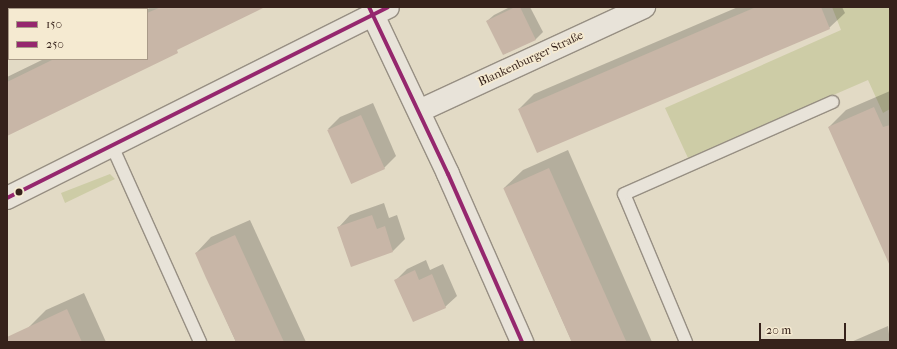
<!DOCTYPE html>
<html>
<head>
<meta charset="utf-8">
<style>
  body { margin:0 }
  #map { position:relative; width:897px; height:349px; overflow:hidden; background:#e2dac5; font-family:"IM FELL French Canon",serif }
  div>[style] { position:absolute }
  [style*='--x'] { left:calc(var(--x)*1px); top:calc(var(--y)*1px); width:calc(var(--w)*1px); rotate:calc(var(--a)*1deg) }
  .green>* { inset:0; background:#cdcca6 }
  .shadow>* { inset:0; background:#0003 }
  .building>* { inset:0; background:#c8b6a7; transform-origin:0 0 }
  .roads { filter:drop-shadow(1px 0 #978f83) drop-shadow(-1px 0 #978f83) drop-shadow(0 1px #978f83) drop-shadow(0 -1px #978f83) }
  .lane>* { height:12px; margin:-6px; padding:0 6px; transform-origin:6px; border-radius:6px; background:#e8e3d9 }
  .street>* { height:22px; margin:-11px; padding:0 11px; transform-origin:11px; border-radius:11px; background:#e8e3d9 }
  .secondary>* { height:22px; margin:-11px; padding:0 11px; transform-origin:11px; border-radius:11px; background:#e8e3d9 }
  .bus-1>* { height:4px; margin:-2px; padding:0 2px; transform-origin:2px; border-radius:2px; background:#95276e }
  .bus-2>* { height:4px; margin:-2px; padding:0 2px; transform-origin:2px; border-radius:2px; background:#95276e }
  .dots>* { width:11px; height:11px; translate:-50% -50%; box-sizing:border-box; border:2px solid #f5ead1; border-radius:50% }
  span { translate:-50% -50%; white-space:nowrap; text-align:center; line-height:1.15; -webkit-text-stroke:3.5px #f5ead1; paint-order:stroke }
  .street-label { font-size:12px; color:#36221b }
  .frame { position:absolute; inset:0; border:8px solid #36221b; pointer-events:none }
  .legend { position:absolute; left:8px; top:8px; width:140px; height:52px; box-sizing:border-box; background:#f5ead1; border:1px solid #a99a88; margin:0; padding:5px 7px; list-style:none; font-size:12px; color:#36221b }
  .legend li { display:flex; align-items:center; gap:8px; height:20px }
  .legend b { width:20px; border:1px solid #a99a88 }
  .scale { position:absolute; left:759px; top:323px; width:87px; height:18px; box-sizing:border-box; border:2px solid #36221b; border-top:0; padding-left:5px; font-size:12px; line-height:14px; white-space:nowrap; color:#36221b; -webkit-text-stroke:3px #f5ead1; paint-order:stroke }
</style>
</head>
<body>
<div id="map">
  <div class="green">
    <div style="clip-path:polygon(832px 7px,890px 7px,890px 109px,883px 113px,868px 80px,688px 158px,665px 108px,841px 30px)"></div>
    <div style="clip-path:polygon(110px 174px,115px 179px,65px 203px,61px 193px)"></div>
  </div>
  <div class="shadow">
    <div style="clip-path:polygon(151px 7px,258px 7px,7px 135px,7px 77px,44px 59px,147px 59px,147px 9px)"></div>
    <div style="clip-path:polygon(510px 7px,530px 7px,543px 32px,536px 39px,504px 54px,487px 21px,494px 15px)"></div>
    <div style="clip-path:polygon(738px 7px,842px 7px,845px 13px,829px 28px,519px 109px,534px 94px)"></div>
    <div style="clip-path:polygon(890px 91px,890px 263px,829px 127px,846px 110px)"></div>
    <div style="clip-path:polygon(373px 103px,396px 156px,384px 168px,328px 129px,340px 117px)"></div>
    <div style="clip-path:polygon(568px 150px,652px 342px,572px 342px,504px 188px,523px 170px)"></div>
    <div style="clip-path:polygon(384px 203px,389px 218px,397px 215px,405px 239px,393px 251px,338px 228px,350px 215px)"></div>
    <div style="clip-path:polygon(250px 220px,306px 342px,236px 342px,196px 253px,211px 237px)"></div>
    <div style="clip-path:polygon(426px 260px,430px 270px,443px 264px,457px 296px,445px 307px,396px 280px,407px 269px)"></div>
    <div style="clip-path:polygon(84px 293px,106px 342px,36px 342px,29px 327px,46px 310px)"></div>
    <div style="clip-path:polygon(888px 326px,890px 342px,851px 342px)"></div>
  </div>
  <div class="building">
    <div style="clip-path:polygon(161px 7px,265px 7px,177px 50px,178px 53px,7px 136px,7px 82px,54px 59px,147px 59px,147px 13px)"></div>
    <div style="clip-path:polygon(515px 7px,520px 7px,536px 40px,503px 55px,486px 21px)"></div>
    <div style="clip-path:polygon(756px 7px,821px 7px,830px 29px,537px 153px,518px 109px)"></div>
    <div style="clip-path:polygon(874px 107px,883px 127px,890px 125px,890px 266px,828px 127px)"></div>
    <div style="left:361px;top:115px;width:59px;height:37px;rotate:66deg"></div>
    <div style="left:549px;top:168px;width:190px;height:50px;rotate:66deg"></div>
    <div style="clip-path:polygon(372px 215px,377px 229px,385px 226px,393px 252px,351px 267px,337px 227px)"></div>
    <div style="clip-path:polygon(235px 235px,284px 342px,236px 342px,206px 278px,195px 253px)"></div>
    <div style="clip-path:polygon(415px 270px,419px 280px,432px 274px,446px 308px,413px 322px,394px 280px)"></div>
    <div style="clip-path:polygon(67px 309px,82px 342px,7px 342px,7px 337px)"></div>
  </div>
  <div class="roads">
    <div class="lane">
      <div style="--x:112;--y:146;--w:215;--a:65.8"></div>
      <div style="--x:686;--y:342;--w:160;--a:-112.7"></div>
      <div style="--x:624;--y:194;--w:228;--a:-23.8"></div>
    </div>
    <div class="street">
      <div style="--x:373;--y:15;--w:176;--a:64.7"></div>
      <div style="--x:448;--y:174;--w:184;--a:66.2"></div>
      <div style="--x:419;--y:111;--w:248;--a:-24.8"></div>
    </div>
    <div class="secondary">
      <div style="--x:7;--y:198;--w:426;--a:-26.6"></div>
    </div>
  </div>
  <div class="bus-1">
    <div style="--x:7;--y:198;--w:426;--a:-26.6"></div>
  </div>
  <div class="bus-2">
    <div style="--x:369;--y:7;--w:185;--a:64.7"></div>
    <div style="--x:448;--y:174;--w:184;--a:66.2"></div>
  </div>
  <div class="dots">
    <div style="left:19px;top:192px;background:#36221b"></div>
  </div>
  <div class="street-label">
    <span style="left:531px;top:59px;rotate:-25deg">Blankenburger Straße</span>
  </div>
  <div class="frame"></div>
  <ul class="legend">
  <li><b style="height:5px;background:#95276e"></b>150</li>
  <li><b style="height:5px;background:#95276e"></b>250</li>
  </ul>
  <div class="scale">20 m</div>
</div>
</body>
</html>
